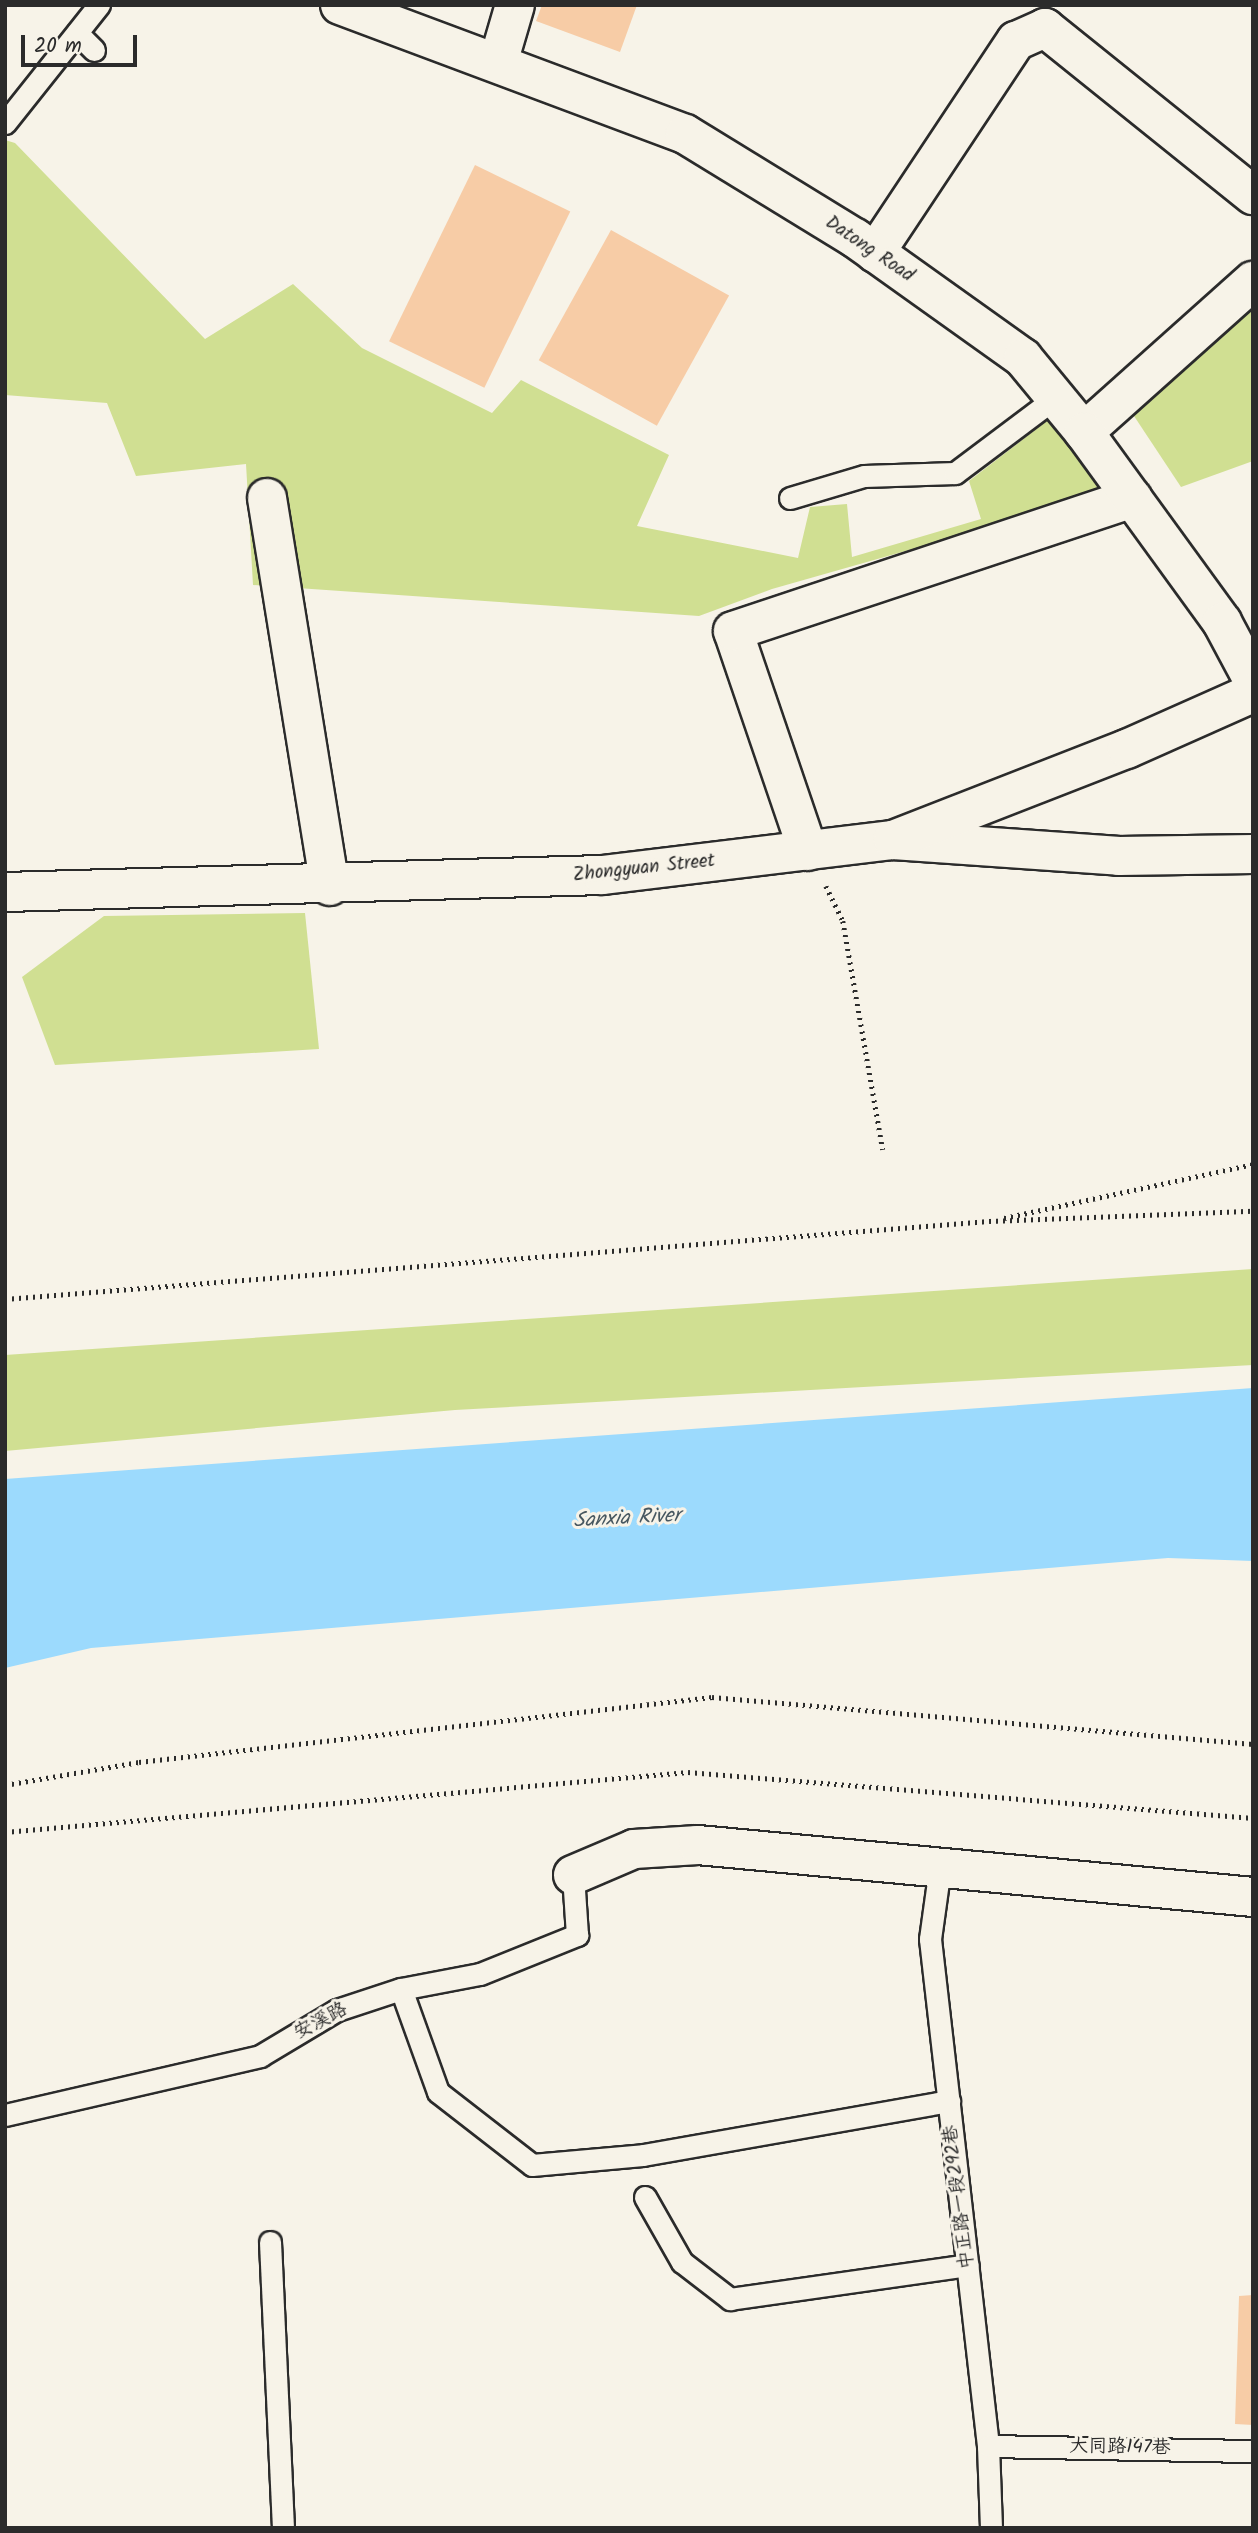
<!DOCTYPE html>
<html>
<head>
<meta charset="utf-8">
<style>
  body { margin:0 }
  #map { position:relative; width:1258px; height:2533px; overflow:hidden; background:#f7f3e8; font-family:Kalam,"LXGW WenKai TC",sans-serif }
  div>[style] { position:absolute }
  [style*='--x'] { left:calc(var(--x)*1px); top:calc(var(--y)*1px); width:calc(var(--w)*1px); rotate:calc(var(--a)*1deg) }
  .green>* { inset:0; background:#d0df92 }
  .water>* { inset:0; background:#9cdafd }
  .building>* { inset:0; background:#f7cca6; transform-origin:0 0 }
  .path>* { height:4.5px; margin-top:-2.25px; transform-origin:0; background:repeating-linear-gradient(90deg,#2b2b2b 0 2px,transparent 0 7px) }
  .roads { filter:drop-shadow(2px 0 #2b2b2b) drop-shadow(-2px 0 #2b2b2b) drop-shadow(0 2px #2b2b2b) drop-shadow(0 -2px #2b2b2b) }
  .service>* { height:21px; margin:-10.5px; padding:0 10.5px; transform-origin:10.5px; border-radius:10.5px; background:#f7f3e8 }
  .minor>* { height:38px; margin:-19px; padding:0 19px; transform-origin:19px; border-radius:19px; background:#f7f3e8 }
  .tertiary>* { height:38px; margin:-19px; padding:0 19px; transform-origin:19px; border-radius:19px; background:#f7f3e8 }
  span { translate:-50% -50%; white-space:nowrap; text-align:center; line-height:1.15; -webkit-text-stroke:6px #f7f3e8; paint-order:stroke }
  .street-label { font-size:19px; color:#2b2b2b }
  .water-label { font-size:21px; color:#475760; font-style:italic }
  .frame { position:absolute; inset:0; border:7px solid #2b2b2b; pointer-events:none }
  .scale { position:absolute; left:21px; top:35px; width:116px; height:32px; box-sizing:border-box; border:4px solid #2b2b2b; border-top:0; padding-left:9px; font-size:21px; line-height:24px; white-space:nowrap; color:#2b2b2b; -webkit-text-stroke:5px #f7f3e8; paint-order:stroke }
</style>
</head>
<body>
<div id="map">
  <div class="green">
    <div style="clip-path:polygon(5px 140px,15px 143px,205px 339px,293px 284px,362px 348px,492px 413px,521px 380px,669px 455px,637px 526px,798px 558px,810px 507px,847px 504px,852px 557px,981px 519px,969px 481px,1048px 420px,1109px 493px,772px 589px,699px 616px,253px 585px,246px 464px,136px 476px,107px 403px,5px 395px)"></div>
    <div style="clip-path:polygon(1253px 309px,1253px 461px,1181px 487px,1134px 416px)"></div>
    <div style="clip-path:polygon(305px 913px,319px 1049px,55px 1065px,22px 977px,104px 916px)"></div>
    <div style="clip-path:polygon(1253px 1269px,1253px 1365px,455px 1410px,5px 1451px,5px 1355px)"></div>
  </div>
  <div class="water">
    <div style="clip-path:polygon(1253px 1388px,1253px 1561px,1168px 1558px,91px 1648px,5px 1668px,5px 1479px)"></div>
  </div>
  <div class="building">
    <div style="clip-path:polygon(542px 5px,637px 5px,620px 52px,536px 21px)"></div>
    <div style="left:475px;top:165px;width:106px;height:196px;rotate:26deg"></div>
    <div style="left:611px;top:230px;width:135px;height:149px;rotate:29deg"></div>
    <div style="clip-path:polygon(1253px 2295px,1253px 2425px,1235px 2424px,1239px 2296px)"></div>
  </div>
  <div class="path">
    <div style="--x:826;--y:886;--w:39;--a:64"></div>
    <div style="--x:843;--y:921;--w:232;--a:80.1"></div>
    <div style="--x:1004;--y:1218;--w:255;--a:-12.2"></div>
    <div style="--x:5;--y:1299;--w:987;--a:-4.53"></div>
    <div style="--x:989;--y:1221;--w:264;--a:-2.2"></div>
    <div style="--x:5;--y:1785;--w:136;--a:-9.7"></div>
    <div style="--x:139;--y:1762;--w:577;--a:-6.47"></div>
    <div style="--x:712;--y:1697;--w:543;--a:4.97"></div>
    <div style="--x:5;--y:1832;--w:686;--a:-5.02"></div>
    <div style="--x:688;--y:1772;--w:567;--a:4.65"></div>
  </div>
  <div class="roads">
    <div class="service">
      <div style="--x:77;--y:33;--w:24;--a:45"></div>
      <div style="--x:5;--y:123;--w:151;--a:-51.5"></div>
      <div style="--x:790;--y:498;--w:77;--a:-16.6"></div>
      <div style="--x:864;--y:476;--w:91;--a:-1.9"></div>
      <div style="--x:955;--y:473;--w:125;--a:-36.9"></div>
      <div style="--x:940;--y:1867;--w:73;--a:97.9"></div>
      <div style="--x:930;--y:1939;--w:510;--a:83.47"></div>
      <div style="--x:988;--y:2446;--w:82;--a:87.9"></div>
      <div style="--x:401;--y:1989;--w:109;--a:70.2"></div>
      <div style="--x:438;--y:2092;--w:119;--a:37.8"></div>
      <div style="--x:532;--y:2165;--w:111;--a:-5.1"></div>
      <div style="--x:643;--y:2155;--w:311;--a:-10"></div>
      <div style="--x:5;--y:2115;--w:262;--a:-13"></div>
      <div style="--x:260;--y:2056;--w:90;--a:-30.9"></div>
      <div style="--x:337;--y:2010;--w:67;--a:-18.2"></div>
      <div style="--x:401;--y:1989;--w:80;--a:-10.8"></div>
      <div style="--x:480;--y:1974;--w:105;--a:-21.9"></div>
      <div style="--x:577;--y:1935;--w:60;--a:-93.8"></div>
      <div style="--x:645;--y:2197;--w:75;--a:60.4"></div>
      <div style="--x:682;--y:2262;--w:61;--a:37.6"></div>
      <div style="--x:730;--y:2299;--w:240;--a:-8.1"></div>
      <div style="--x:270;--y:2242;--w:286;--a:87.4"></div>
      <div style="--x:988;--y:2446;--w:265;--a:1.1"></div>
    </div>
    <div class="minor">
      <div style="--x:498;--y:63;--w:60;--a:-73.7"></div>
      <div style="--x:875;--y:253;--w:255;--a:-56.4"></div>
      <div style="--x:1016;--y:41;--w:32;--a:-24"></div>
      <div style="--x:1045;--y:28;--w:267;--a:38.8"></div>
      <div style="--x:1084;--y:432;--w:227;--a:-41.8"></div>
      <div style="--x:267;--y:498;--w:393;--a:80.8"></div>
      <div style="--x:893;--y:840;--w:227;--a:4"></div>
      <div style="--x:1119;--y:856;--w:134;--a:-0.9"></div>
      <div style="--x:808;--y:851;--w:232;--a:-108.8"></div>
      <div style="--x:733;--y:631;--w:421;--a:-18.4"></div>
      <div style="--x:573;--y:1875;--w:66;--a:-23.1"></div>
      <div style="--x:634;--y:1849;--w:64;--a:-3.6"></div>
      <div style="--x:698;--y:1845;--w:557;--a:5.35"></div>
    </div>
    <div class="tertiary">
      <div style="--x:340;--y:5;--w:368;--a:20.5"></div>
      <div style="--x:685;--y:134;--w:199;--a:31.5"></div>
      <div style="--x:855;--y:238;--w:206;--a:35.5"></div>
      <div style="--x:1023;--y:358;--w:96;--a:50.5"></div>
      <div style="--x:1084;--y:432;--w:235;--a:54"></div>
      <div style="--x:1222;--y:622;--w:66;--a:61.9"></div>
      <div style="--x:5;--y:892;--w:597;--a:-1.63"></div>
      <div style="--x:602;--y:875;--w:293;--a:-6.9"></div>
      <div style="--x:893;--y:840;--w:251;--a:-21.3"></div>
      <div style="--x:1127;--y:749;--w:138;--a:-24"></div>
    </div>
  </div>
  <div class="street-label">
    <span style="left:869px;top:250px;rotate:34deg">Datong Road</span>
    <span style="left:644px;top:869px;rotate:-6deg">Zhongyuan Street</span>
    <span style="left:321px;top:2022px;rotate:-28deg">安溪路</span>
    <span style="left:960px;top:2197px;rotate:-97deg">中正路一段292巷</span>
    <span style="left:1120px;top:2448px;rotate:1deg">大同路147巷</span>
  </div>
  <div class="water-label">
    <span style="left:627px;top:1519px;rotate:-3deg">Sanxia River</span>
  </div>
  <div class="frame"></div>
  <div class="scale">20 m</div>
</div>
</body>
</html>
